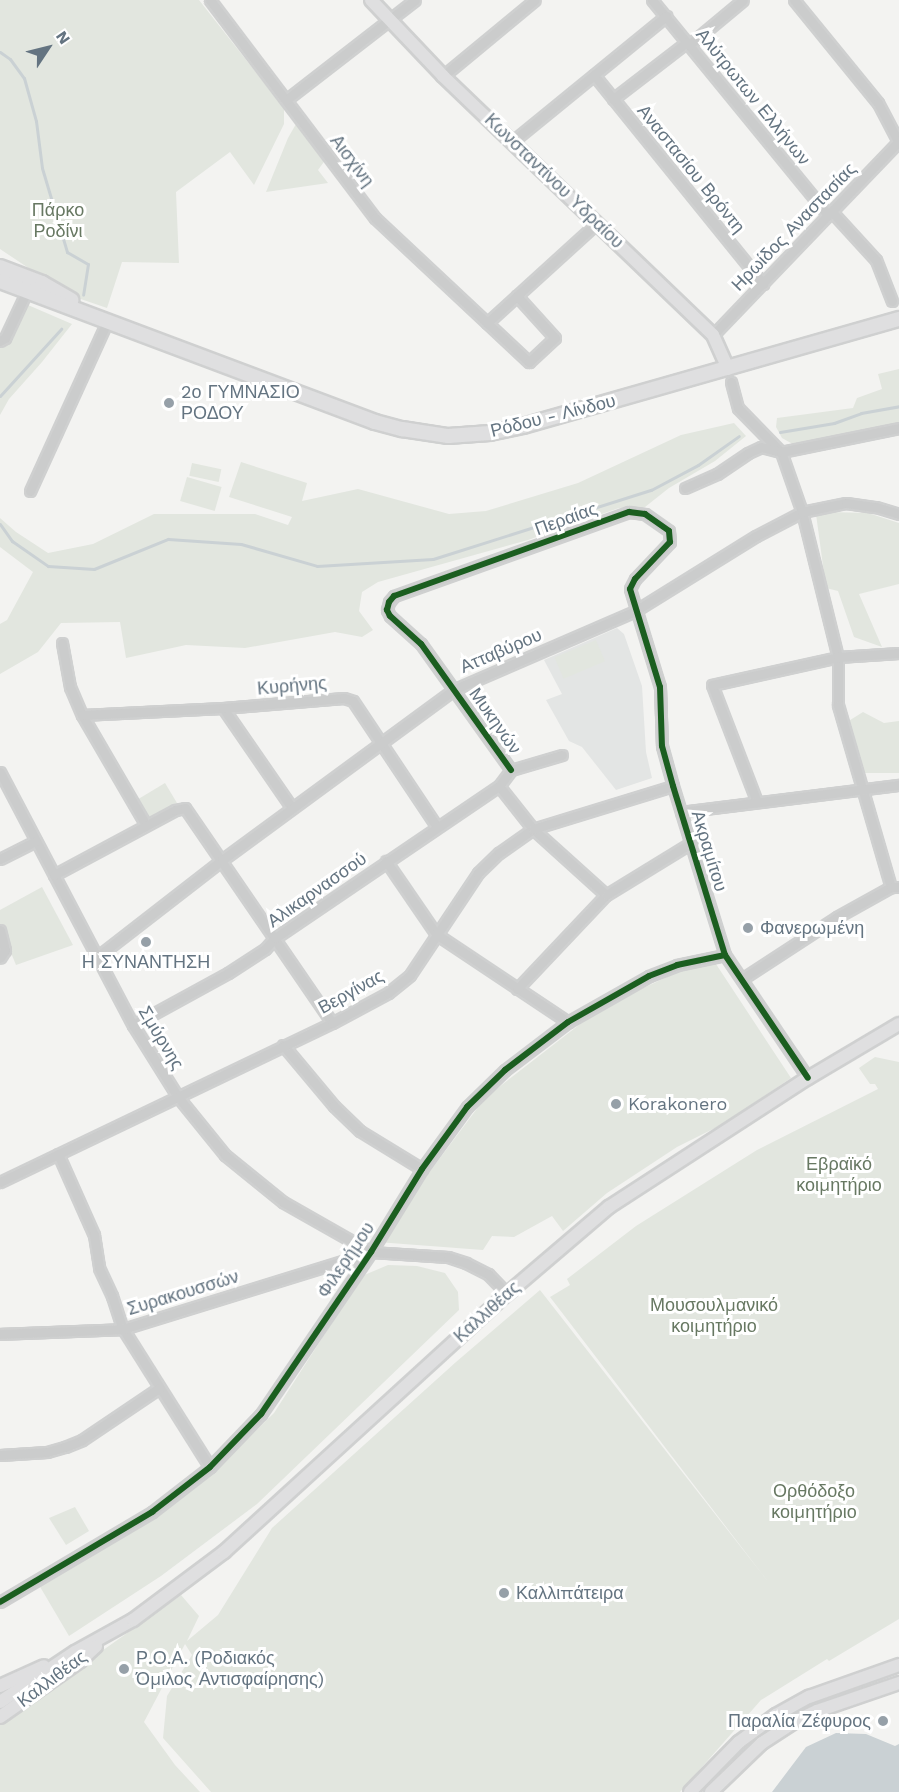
<!DOCTYPE html>
<html>
<head>
<meta charset="utf-8">
<style>
  body { margin:0 }
  #map { position:relative; width:899px; height:1792px; overflow:hidden; background:#f3f3f1; font-family:"Work Sans",sans-serif }
  div>[style] { position:absolute }
  [style*='--x'] { left:calc(var(--x)*1px); top:calc(var(--y)*1px); width:calc(var(--w)*1px); rotate:calc(var(--a)*1deg) }
  .built>* { inset:0; background:#e3e5e4 }
  .green>* { inset:0; background:#e2e6df; transform-origin:0 0 }
  .water>* { inset:0; background:#cad1d4 }
  .stream>* { height:3px; margin:-1.5px; padding:0 1.5px; transform-origin:1.5px; border-radius:1.5px; background:#cad1d4 }
  .roads { filter:drop-shadow(2px 0 #cfd0d0) drop-shadow(-2px 0 #cfd0d0) drop-shadow(0 2px #cfd0d0) drop-shadow(0 -2px #cfd0d0) }
  .street>* { height:9px; margin:-4.5px; padding:0 4.5px; transform-origin:4.5px; border-radius:4.5px; background:#cbcccc }
  .secondary>* { height:12px; margin:-6px; padding:0 6px; transform-origin:6px; border-radius:6px; background:#dfdfe0 }
  .primary>* { height:14px; margin:-7px; padding:0 7px; transform-origin:7px; border-radius:7px; background:#dfdfe0 }
  .cycleway>* { height:6px; margin:-3px; padding:0 3px; transform-origin:3px; border-radius:3px; background:#1b5e20 }
  .dots>* { width:16px; height:16px; translate:-50% -50%; box-sizing:border-box; border:3px solid #fff; border-radius:50% }
  span { translate:-50% -50%; white-space:nowrap; text-align:center; line-height:1.15; -webkit-text-stroke:6px #fff; paint-order:stroke }
  .street-label { font-size:18px; color:#647481 }
  .park-label { font-size:18px; color:#677862 }
  .poi-label { font-size:18px; color:#647481 }
  .left { translate:0 -50%; text-align:left }
  .right { translate:-100% -50%; text-align:right }
  .north { position:absolute; left:18px; top:18px; width:60px; height:60px; -webkit-text-stroke:4px #fff; paint-order:stroke; rotate:55deg; font-size:16px; font-weight:700; line-height:24px; text-align:center; color:#647481 }
  .north::after { content:''; display:block; margin:auto; width:21px; height:27px; background:#647481; clip-path:polygon(50% 0,100% 100%,50% 72%,0 100%) }
</style>
</head>
<body>
<div id="map">
  <div class="built">
    <div style="clip-path:polygon(617px 628px,624px 634px,642px 686px,646px 752px,652px 778px,616px 790px,582px 747px,569px 741px,546px 700px,562px 694px,544px 660px)"></div>
  </div>
  <div class="green">
    <div style="clip-path:polygon(0 0,199px 0,284px 108px,284px 124px,254px 185px,230px 152px,176px 192px,179px 263px,122px 262px,107px 308px,69px 295px,0 249px)"></div>
    <div style="clip-path:polygon(301px 123px,326px 159px,318px 170px,328px 183px,266px 192px,288px 138px,296px 124px)"></div>
    <div style="clip-path:polygon(21px 302px,72px 324px,42px 362px,9px 399px,0 415px,0 347px)"></div>
    <div style="clip-path:polygon(899px 369px,899px 422px,798px 447px,782px 438px,776px 427px,777px 418px,853px 408px,857px 398px,882px 389px,878px 374px)"></div>
    <div style="clip-path:polygon(734px 423px,746px 436px,715px 461px,669px 488px,645px 507px,619px 508px,528px 540px,378px 582px,362px 592px,359px 611px,373px 630px,362px 637px,335px 632px,245px 648px,186px 645px,126px 658px,120px 622px,61px 623px,38px 652px,0 674px,0 624px,7px 620px,33px 572px,0 547px,0 518px,16px 532px,48px 553px,93px 544px,154px 514px,255px 514px,288px 525px,292px 517px,229px 497px,241px 462px,307px 483px,302px 501px,358px 489px,449px 514px,486px 511px,578px 483px,681px 435px)"></div>
    <div style="left:192px;top:463px;width:30px;height:13px;rotate:12deg"></div>
    <div style="left:187px;top:477px;width:36px;height:25px;rotate:16deg"></div>
    <div style="clip-path:polygon(828px 512px,868px 513px,899px 523px,899px 584px,859px 594px,882px 647px,854px 637px,838px 591px,826px 588px,816px 514px)"></div>
    <div style="left:596px;top:640px;width:23px;height:45px;rotate:67deg"></div>
    <div style="clip-path:polygon(863px 712px,884px 723px,899px 721px,899px 773px,860px 773px,847px 722px)"></div>
    <div style="left:165px;top:783px;width:23px;height:32px;rotate:59deg"></div>
    <div style="clip-path:polygon(42px 887px,73px 945px,16px 965px,0 926px,0 910px)"></div>
    <div style="clip-path:polygon(714px 961px,791px 1078px,723px 1124px,677px 1147px,607px 1193px,563px 1231px,552px 1216px,514px 1237px,492px 1236px,483px 1250px,377px 1242px,485px 1098px,602px 1007px,678px 972px)"></div>
    <div style="clip-path:polygon(875px 1057px,899px 1062px,899px 1619px,829px 1661px,827px 1659px,761px 1700px,680px 1792px,211px 1792px,163px 1738px,167px 1696px,192px 1655px,185px 1644px,144px 1722px,175px 1765px,200px 1792px,0 1792px,0 1723px,181px 1595px,199px 1616px,187px 1641px,218px 1615px,272px 1528px,456px 1362px,540px 1290px,769px 1583px,550px 1297px,570px 1285px,567px 1279px,636px 1226px,757px 1150px,878px 1089px,875px 1084px,870px 1084px,859px 1068px)"></div>
    <div style="clip-path:polygon(388px 1265px,417px 1266px,445px 1273px,458px 1292px,459px 1310px,257px 1504px,161px 1576px,69px 1636px,39px 1585px,187px 1493px,230px 1456px,274px 1413px,362px 1276px)"></div>
    <div style="clip-path:polygon(75px 1507px,89px 1531px,66px 1545px,49px 1518px)"></div>
  </div>
  <div class="water">
    <div style="clip-path:polygon(836px 1733px,866px 1734px,895px 1746px,899px 1744px,899px 1792px,772px 1792px,806px 1747px)"></div>
  </div>
  <div class="stream">
    <div style="--x:0;--y:52;--w:12;--a:35"></div>
    <div style="--x:10;--y:59;--w:24;--a:54"></div>
    <div style="--x:24;--y:78;--w:45;--a:74.4"></div>
    <div style="--x:36;--y:121;--w:47;--a:82.7"></div>
    <div style="--x:42;--y:168;--w:88;--a:73.4"></div>
    <div style="--x:67;--y:252;--w:24;--a:30"></div>
    <div style="--x:88;--y:264;--w:31;--a:99"></div>
    <div style="--x:0;--y:396;--w:91;--a:-47.7"></div>
    <div style="--x:780;--y:432;--w:55;--a:-9.5"></div>
    <div style="--x:834;--y:423;--w:29;--a:-20"></div>
    <div style="--x:861;--y:413;--w:39;--a:-10"></div>
    <div style="--x:0;--y:524;--w:21;--a:55"></div>
    <div style="--x:12;--y:541;--w:44;--a:34.8"></div>
    <div style="--x:48;--y:566;--w:46;--a:3.7"></div>
    <div style="--x:94;--y:569;--w:80;--a:-22.1"></div>
    <div style="--x:168;--y:539;--w:73;--a:3.9"></div>
    <div style="--x:241;--y:544;--w:79;--a:16.1"></div>
    <div style="--x:317;--y:566;--w:116;--a:-3.5"></div>
    <div style="--x:433;--y:559;--w:229;--a:-17.6"></div>
    <div style="--x:651;--y:490;--w:53;--a:-28"></div>
    <div style="--x:698;--y:465;--w:50;--a:-35.3"></div>
  </div>
  <div class="roads">
    <div class="street">
      <div style="--x:210;--y:0;--w:273;--a:52.9"></div>
      <div style="--x:375;--y:218;--w:211;--a:43.1"></div>
      <div style="--x:529;--y:362;--w:35;--a:-43"></div>
      <div style="--x:555;--y:338;--w:57;--a:-132.1"></div>
      <div style="--x:652;--y:0;--w:278;--a:50.7"></div>
      <div style="--x:794;--y:0;--w:133;--a:50.8"></div>
      <div style="--x:878;--y:103;--w:45;--a:62.3"></div>
      <div style="--x:689;--y:45;--w:70;--a:-39.8"></div>
      <div style="--x:594;--y:75;--w:269;--a:51"></div>
      <div style="--x:443;--y:76;--w:119;--a:-39.6"></div>
      <div style="--x:613;--y:99;--w:93;--a:-37.6"></div>
      <div style="--x:286;--y:100;--w:163;--a:-37.8"></div>
      <div style="--x:513;--y:141;--w:198;--a:-39.2"></div>
      <div style="--x:832;--y:212;--w:65;--a:47.5"></div>
      <div style="--x:876;--y:260;--w:44;--a:68.7"></div>
      <div style="--x:487;--y:323;--w:149;--a:-42.3"></div>
      <div style="--x:713;--y:335;--w:269;--a:-46.2"></div>
      <div style="--x:0;--y:341;--w:6;--a:-31"></div>
      <div style="--x:5;--y:338;--w:52;--a:-64.9"></div>
      <div style="--x:731;--y:382;--w:27;--a:75"></div>
      <div style="--x:738;--y:408;--w:62;--a:45.7"></div>
      <div style="--x:781;--y:452;--w:64;--a:70.7"></div>
      <div style="--x:802;--y:512;--w:149;--a:76.1"></div>
      <div style="--x:838;--y:657;--w:48;--a:90"></div>
      <div style="--x:838;--y:705;--w:190;--a:73.8"></div>
      <div style="--x:685;--y:488;--w:35;--a:-24"></div>
      <div style="--x:717;--y:474;--w:37;--a:-34"></div>
      <div style="--x:748;--y:453;--w:14;--a:-25"></div>
      <div style="--x:761;--y:447;--w:21;--a:14"></div>
      <div style="--x:781;--y:452;--w:120;--a:-11.5"></div>
      <div style="--x:30;--y:491;--w:188;--a:-65.5"></div>
      <div style="--x:62;--y:643;--w:45;--a:79.7"></div>
      <div style="--x:70;--y:687;--w:30;--a:67"></div>
      <div style="--x:82;--y:715;--w:127;--a:59.8"></div>
      <div style="--x:223;--y:708;--w:121;--a:55.4"></div>
      <div style="--x:82;--y:715;--w:141;--a:-2.8"></div>
      <div style="--x:223;--y:708;--w:121;--a:-4.7"></div>
      <div style="--x:344;--y:698;--w:9;--a:18"></div>
      <div style="--x:353;--y:701;--w:151;--a:56.3"></div>
      <div style="--x:511;--y:770;--w:155;--a:-125.5"></div>
      <div style="--x:421;--y:644;--w:42;--a:-137.9"></div>
      <div style="--x:390;--y:616;--w:7;--a:-117"></div>
      <div style="--x:387;--y:610;--w:8;--a:-76"></div>
      <div style="--x:389;--y:602;--w:8;--a:-50"></div>
      <div style="--x:394;--y:596;--w:250;--a:-19.7"></div>
      <div style="--x:629;--y:512;--w:16;--a:7"></div>
      <div style="--x:645;--y:514;--w:29;--a:35"></div>
      <div style="--x:669;--y:531;--w:11;--a:85"></div>
      <div style="--x:670;--y:542;--w:51;--a:133.4"></div>
      <div style="--x:635;--y:579;--w:11;--a:117"></div>
      <div style="--x:630;--y:589;--w:102;--a:73"></div>
      <div style="--x:660;--y:687;--w:59;--a:88.1"></div>
      <div style="--x:662;--y:746;--w:41;--a:74.6"></div>
      <div style="--x:673;--y:786;--w:177;--a:72.9"></div>
      <div style="--x:725;--y:955;--w:148;--a:56"></div>
      <div style="--x:511;--y:770;--w:53;--a:-16.4"></div>
      <div style="--x:0;--y:772;--w:286;--a:62.3"></div>
      <div style="--x:133;--y:1025;--w:85;--a:58"></div>
      <div style="--x:178;--y:1097;--w:75;--a:51"></div>
      <div style="--x:225;--y:1155;--w:75;--a:39"></div>
      <div style="--x:283;--y:1202;--w:101;--a:29.6"></div>
      <div style="--x:499;--y:786;--w:55;--a:51.7"></div>
      <div style="--x:533;--y:829;--w:98;--a:42.1"></div>
      <div style="--x:757;--y:802;--w:125;--a:-111"></div>
      <div style="--x:712;--y:685;--w:129;--a:-12.5"></div>
      <div style="--x:838;--y:657;--w:61;--a:-3.8"></div>
      <div style="--x:681;--y:812;--w:220;--a:-7.1"></div>
      <div style="--x:0;--y:859;--w:40;--a:-26.6"></div>
      <div style="--x:386;--y:861;--w:88;--a:55.6"></div>
      <div style="--x:436;--y:934;--w:159;--a:33.7"></div>
      <div style="--x:54;--y:875;--w:137;--a:-28.2"></div>
      <div style="--x:175;--y:810;--w:10;--a:-11"></div>
      <div style="--x:185;--y:808;--w:260;--a:55.6"></div>
      <div style="--x:0;--y:930;--w:21;--a:76"></div>
      <div style="--x:5;--y:950;--w:9;--a:122"></div>
      <div style="--x:97;--y:957;--w:158;--a:-37.8"></div>
      <div style="--x:222;--y:860;--w:289;--a:-36.3"></div>
      <div style="--x:455;--y:689;--w:196;--a:-23.4"></div>
      <div style="--x:635;--y:611;--w:142;--a:-31.8"></div>
      <div style="--x:756;--y:536;--w:52;--a:-27.6"></div>
      <div style="--x:802;--y:512;--w:45;--a:-11.6"></div>
      <div style="--x:846;--y:503;--w:30;--a:8"></div>
      <div style="--x:876;--y:507;--w:24;--a:17"></div>
      <div style="--x:742;--y:979;--w:113;--a:-33.1"></div>
      <div style="--x:837;--y:917;--w:62;--a:-29.1"></div>
      <div style="--x:891;--y:887;--w:8;--a:0"></div>
      <div style="--x:517;--y:989;--w:129;--a:-46.6"></div>
      <div style="--x:606;--y:895;--w:100;--a:-31.5"></div>
      <div style="--x:133;--y:1025;--w:108;--a:-28.7"></div>
      <div style="--x:228;--y:973;--w:44;--a:-33"></div>
      <div style="--x:265;--y:949;--w:15;--a:-48"></div>
      <div style="--x:275;--y:938;--w:271;--a:-34.2"></div>
      <div style="--x:499;--y:786;--w:20;--a:-53"></div>
      <div style="--x:283;--y:1045;--w:80;--a:50.1"></div>
      <div style="--x:334;--y:1106;--w:36;--a:44"></div>
      <div style="--x:360;--y:1131;--w:73;--a:31.5"></div>
      <div style="--x:58;--y:1154;--w:89;--a:66"></div>
      <div style="--x:94;--y:1235;--w:33;--a:81"></div>
      <div style="--x:99;--y:1268;--w:31;--a:65"></div>
      <div style="--x:112;--y:1296;--w:35;--a:72"></div>
      <div style="--x:123;--y:1329;--w:163;--a:57.8"></div>
      <div style="--x:0;--y:1182;--w:368;--a:-25.6"></div>
      <div style="--x:332;--y:1023;--w:64;--a:-28.2"></div>
      <div style="--x:388;--y:993;--w:28;--a:-39"></div>
      <div style="--x:410;--y:975;--w:123;--a:-56.3"></div>
      <div style="--x:478;--y:873;--w:29;--a:-44"></div>
      <div style="--x:499;--y:853;--w:42;--a:-35.2"></div>
      <div style="--x:533;--y:829;--w:146;--a:-17.1"></div>
      <div style="--x:0;--y:1334;--w:123;--a:-2.3"></div>
      <div style="--x:123;--y:1329;--w:260;--a:-17.2"></div>
      <div style="--x:371;--y:1252;--w:77;--a:3.7"></div>
      <div style="--x:448;--y:1257;--w:19;--a:18"></div>
      <div style="--x:466;--y:1263;--w:25;--a:27"></div>
      <div style="--x:488;--y:1274;--w:28;--a:46"></div>
      <div style="--x:0;--y:1455;--w:47;--a:-3.7"></div>
      <div style="--x:47;--y:1452;--w:19;--a:-16"></div>
      <div style="--x:65;--y:1447;--w:18;--a:-22"></div>
      <div style="--x:82;--y:1440;--w:93;--a:-34"></div>
      <div style="--x:0;--y:1602;--w:177;--a:-30.6"></div>
      <div style="--x:152;--y:1512;--w:73;--a:-37.8"></div>
      <div style="--x:210;--y:1467;--w:74;--a:-46.1"></div>
      <div style="--x:261;--y:1414;--w:196;--a:-55.8"></div>
      <div style="--x:371;--y:1252;--w:97;--a:-58.4"></div>
      <div style="--x:422;--y:1169;--w:77;--a:-54"></div>
      <div style="--x:467;--y:1107;--w:53;--a:-44.2"></div>
      <div style="--x:505;--y:1070;--w:79;--a:-37.3"></div>
      <div style="--x:568;--y:1022;--w:93;--a:-29.6"></div>
      <div style="--x:649;--y:976;--w:30;--a:-21"></div>
      <div style="--x:677;--y:965;--w:49;--a:-11.8"></div>
    </div>
    <div class="secondary">
      <div style="--x:371;--y:0;--w:105;--a:46.5"></div>
      <div style="--x:443;--y:76;--w:374;--a:43.8"></div>
      <div style="--x:713;--y:335;--w:37;--a:66"></div>
      <div style="--x:0;--y:1686;--w:48;--a:-24.4"></div>
      <div style="--x:0;--y:1702;--w:90;--a:-33.7"></div>
      <div style="--x:75;--y:1652;--w:66;--a:-28.9"></div>
      <div style="--x:133;--y:1620;--w:114;--a:-36.8"></div>
      <div style="--x:224;--y:1552;--w:383;--a:-42.4"></div>
      <div style="--x:507;--y:1294;--w:134;--a:-40.5"></div>
      <div style="--x:609;--y:1207;--w:237;--a:-33"></div>
      <div style="--x:808;--y:1078;--w:106;--a:-30.7"></div>
      <div style="--x:0;--y:1717;--w:98;--a:-35"></div>
      <div style="--x:80;--y:1661;--w:22;--a:-43"></div>
      <div style="--x:690;--y:1792;--w:70;--a:-45.6"></div>
      <div style="--x:739;--y:1742;--w:46;--a:-36.1"></div>
      <div style="--x:776;--y:1715;--w:38;--a:-29"></div>
      <div style="--x:809;--y:1697;--w:96;--a:-19.6"></div>
      <div style="--x:711;--y:1792;--w:71;--a:-43.9"></div>
      <div style="--x:762;--y:1743;--w:38;--a:-33"></div>
      <div style="--x:794;--y:1722;--w:25;--a:-26"></div>
      <div style="--x:817;--y:1711;--w:87;--a:-18.9"></div>
    </div>
    <div class="primary">
      <div style="--x:0;--y:267;--w:45;--a:20.9"></div>
      <div style="--x:42;--y:283;--w:34;--a:30"></div>
      <div style="--x:0;--y:281;--w:401;--a:20.6"></div>
      <div style="--x:375;--y:422;--w:28;--a:15"></div>
      <div style="--x:402;--y:429;--w:47;--a:8.7"></div>
      <div style="--x:448;--y:436;--w:42;--a:-4.1"></div>
      <div style="--x:490;--y:433;--w:34;--a:-12"></div>
      <div style="--x:523;--y:426;--w:391;--a:-15.9"></div>
    </div>
  </div>
  <div class="cycleway">
    <div style="--x:511;--y:770;--w:155;--a:-125.5"></div>
    <div style="--x:421;--y:644;--w:42;--a:-137.9"></div>
    <div style="--x:390;--y:616;--w:7;--a:-117"></div>
    <div style="--x:387;--y:610;--w:8;--a:-76"></div>
    <div style="--x:389;--y:602;--w:8;--a:-50"></div>
    <div style="--x:394;--y:596;--w:250;--a:-19.7"></div>
    <div style="--x:629;--y:512;--w:16;--a:7"></div>
    <div style="--x:645;--y:514;--w:29;--a:35"></div>
    <div style="--x:669;--y:531;--w:11;--a:85"></div>
    <div style="--x:670;--y:542;--w:51;--a:133.4"></div>
    <div style="--x:635;--y:579;--w:11;--a:117"></div>
    <div style="--x:630;--y:589;--w:102;--a:73"></div>
    <div style="--x:660;--y:687;--w:59;--a:88.1"></div>
    <div style="--x:662;--y:746;--w:41;--a:74.6"></div>
    <div style="--x:673;--y:786;--w:177;--a:72.9"></div>
    <div style="--x:725;--y:955;--w:148;--a:56"></div>
    <div style="--x:0;--y:1602;--w:177;--a:-30.6"></div>
    <div style="--x:152;--y:1512;--w:73;--a:-37.8"></div>
    <div style="--x:210;--y:1467;--w:74;--a:-46.1"></div>
    <div style="--x:261;--y:1414;--w:196;--a:-55.8"></div>
    <div style="--x:371;--y:1252;--w:97;--a:-58.4"></div>
    <div style="--x:422;--y:1169;--w:77;--a:-54"></div>
    <div style="--x:467;--y:1107;--w:53;--a:-44.2"></div>
    <div style="--x:505;--y:1070;--w:79;--a:-37.3"></div>
    <div style="--x:568;--y:1022;--w:93;--a:-29.6"></div>
    <div style="--x:649;--y:976;--w:30;--a:-21"></div>
    <div style="--x:677;--y:965;--w:49;--a:-11.8"></div>
  </div>
  <div class="dots">
    <div style="left:169px;top:403px;background:#96a0a8"></div>
    <div style="left:748px;top:928px;background:#96a0a8"></div>
    <div style="left:146px;top:942px;background:#96a0a8"></div>
    <div style="left:616px;top:1104px;background:#96a0a8"></div>
    <div style="left:504px;top:1593px;background:#96a0a8"></div>
    <div style="left:124px;top:1669px;background:#96a0a8"></div>
    <div style="left:883px;top:1721px;background:#96a0a8"></div>
  </div>
  <div class="street-label">
    <span style="left:753px;top:97px;rotate:51deg">Αλύτρωτων Ελλήνων</span>
    <span style="left:352px;top:161px;rotate:53deg">Αισχίνη</span>
    <span style="left:691px;top:169px;rotate:51deg">Αναστασίου Βρόντη</span>
    <span style="left:554px;top:181px;rotate:44deg">Κωνσταντίνου Υδραίου</span>
    <span style="left:794px;top:227px;rotate:-46deg">Ηρωίδος Αναστασίας</span>
    <span style="left:553px;top:416px;rotate:-14deg">Ρόδου - Λίνδου</span>
    <span style="left:566px;top:519px;rotate:-20deg">Περαίας</span>
    <span style="left:501px;top:651px;rotate:-23deg">Ατταβύρου</span>
    <span style="left:292px;top:686px;rotate:-5deg">Κυρήνης</span>
    <span style="left:495px;top:721px;rotate:55deg">Μυκηνών</span>
    <span style="left:709px;top:851px;rotate:73deg">Ακραμίτου</span>
    <span style="left:317px;top:890px;rotate:-35deg">Αλικαρνασσού</span>
    <span style="left:351px;top:992px;rotate:-29deg">Βεργίνας</span>
    <span style="left:161px;top:1038px;rotate:59deg">Σμύρνης</span>
    <span style="left:346px;top:1260px;rotate:-56deg">Φιλερήμου</span>
    <span style="left:183px;top:1293px;rotate:-17deg">Συρακουσσών</span>
    <span style="left:487px;top:1312px;rotate:-42deg">Καλλιθέας</span>
    <span style="left:52px;top:1679px;rotate:-37deg">Καλλιθέας</span>
  </div>
  <div class="park-label">
    <span style="left:58px;top:221px">Πάρκο<br>Ροδίνι</span>
    <span style="left:839px;top:1175px">Εβραϊκό<br>κοιμητήριο</span>
    <span style="left:714px;top:1316px">Μουσουλμανικό<br>κοιμητήριο</span>
    <span style="left:814px;top:1502px">Ορθόδοξο<br>κοιμητήριο</span>
  </div>
  <div class="poi-label">
    <span class="left" style="left:181px;top:403px">2ο ΓΥΜΝΑΣΙΟ<br>ΡΟΔΟΥ</span>
    <span class="left" style="left:760px;top:928px">Φανερωμένη</span>
    <span style="left:146px;top:962px">Η ΣΥΝΑΝΤΗΣΗ</span>
    <span class="left" style="left:628px;top:1104px">Korakonero</span>
    <span class="left" style="left:516px;top:1593px">Καλλιπάτειρα</span>
    <span class="left" style="left:136px;top:1669px">Ρ.Ο.Α. (Ροδιακός<br>Όμιλος Αντισφαίρησης)</span>
    <span class="right" style="left:871px;top:1721px">Παραλία Ζέφυρος</span>
  </div>
  <div class="north">N</div>
</div>
</body>
</html>
